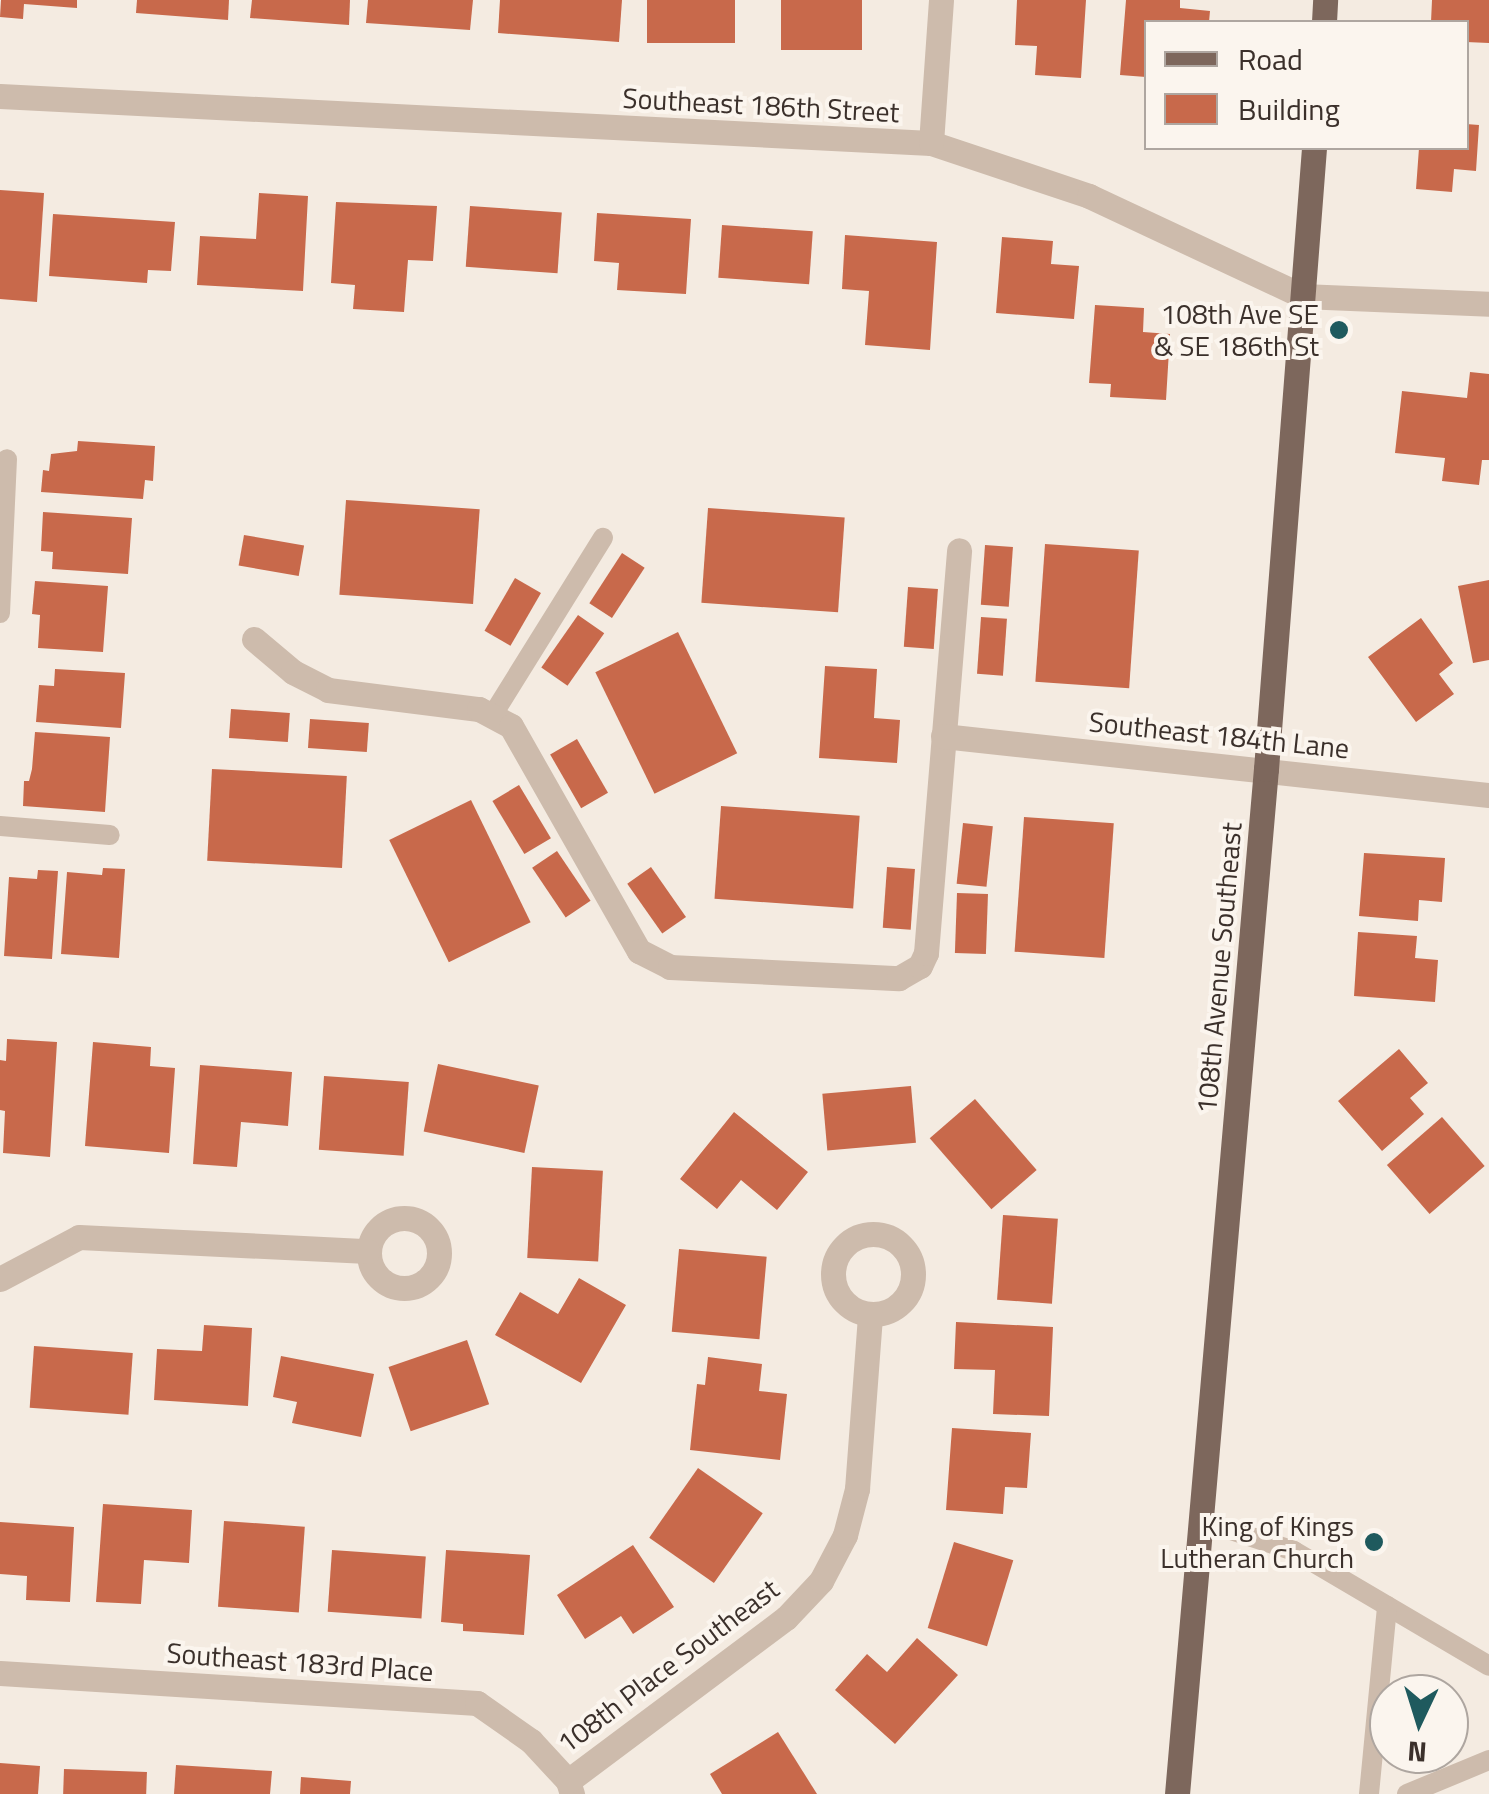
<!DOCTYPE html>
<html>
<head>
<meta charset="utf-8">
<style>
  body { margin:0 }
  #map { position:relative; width:1489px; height:1794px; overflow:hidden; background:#f4ebe1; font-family:"Titillium Web",sans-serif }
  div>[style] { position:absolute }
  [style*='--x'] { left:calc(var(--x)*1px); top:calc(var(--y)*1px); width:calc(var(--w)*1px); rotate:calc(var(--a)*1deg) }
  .building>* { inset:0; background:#c8694b; transform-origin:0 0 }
  .service>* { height:20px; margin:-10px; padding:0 10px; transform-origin:10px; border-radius:10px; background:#cdbbac }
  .minor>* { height:25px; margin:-12.5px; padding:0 12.5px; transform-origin:12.5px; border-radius:12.5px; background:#cdbbac }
  .minor>.ring { margin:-12.5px; padding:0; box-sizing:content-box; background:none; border:25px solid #cdbbac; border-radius:50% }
  .primary>* { height:25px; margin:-12.5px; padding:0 12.5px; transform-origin:12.5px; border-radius:12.5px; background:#7d675c }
  .dots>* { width:28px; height:28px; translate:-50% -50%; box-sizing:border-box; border:5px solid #fbf5ee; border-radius:50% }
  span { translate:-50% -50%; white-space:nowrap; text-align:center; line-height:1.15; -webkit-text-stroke:8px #fbf5ee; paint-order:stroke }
  .street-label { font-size:28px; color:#3b302b }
  .poi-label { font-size:28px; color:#3b302b }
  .right { translate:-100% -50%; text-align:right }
  .legend { position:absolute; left:1144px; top:20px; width:325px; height:130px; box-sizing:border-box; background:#fbf5ee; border:2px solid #aea6a0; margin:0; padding:12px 18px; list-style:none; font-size:30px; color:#3b302b }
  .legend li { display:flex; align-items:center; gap:20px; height:50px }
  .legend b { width:50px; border:2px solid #aea6a0 }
  .north { position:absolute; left:1369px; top:1674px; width:100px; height:100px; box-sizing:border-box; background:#fbf5ee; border:2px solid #aea6a0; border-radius:50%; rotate:184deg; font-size:28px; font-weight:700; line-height:40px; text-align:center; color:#3b302b }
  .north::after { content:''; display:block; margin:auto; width:35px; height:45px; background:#1f5a5e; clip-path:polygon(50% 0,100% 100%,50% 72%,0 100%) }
</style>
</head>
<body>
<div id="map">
  <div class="building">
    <div style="clip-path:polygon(1px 0,77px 0,77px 8px,24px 4px,23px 19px,0 17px)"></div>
    <div style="clip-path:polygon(137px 0,229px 0,228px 20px,136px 13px)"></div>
    <div style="clip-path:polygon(252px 0,350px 0,349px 25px,250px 18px)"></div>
    <div style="clip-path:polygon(368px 0,473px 0,470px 30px,366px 23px)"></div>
    <div style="clip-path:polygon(500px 0,622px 0,619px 42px,498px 33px)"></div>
    <div style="left:647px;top:0;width:88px;height:43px"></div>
    <div style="left:781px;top:0;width:81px;height:50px"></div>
    <div style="clip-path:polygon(1017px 0,1086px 0,1081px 78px,1035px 75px,1037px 46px,1015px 45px)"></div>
    <div style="clip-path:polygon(1126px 0,1180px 0,1180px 8px,1210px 11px,1209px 22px,1146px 22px,1146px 77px,1120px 75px)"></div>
    <div style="clip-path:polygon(1432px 0,1489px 0,1489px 43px,1466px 42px,1466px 22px,1431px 22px)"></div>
    <div style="clip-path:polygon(1466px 124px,1479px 125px,1476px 171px,1454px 169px,1452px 192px,1416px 189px,1419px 148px,1466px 148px)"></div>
    <div style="clip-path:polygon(0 190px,44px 193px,37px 302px,0 299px)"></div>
    <div style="clip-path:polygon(259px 193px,308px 196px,303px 291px,197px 285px,200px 236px,256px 239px)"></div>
    <div style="clip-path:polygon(336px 202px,437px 206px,433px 261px,408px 260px,404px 312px,353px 309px,355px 285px,331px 283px)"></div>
    <div style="left:470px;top:206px;width:92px;height:61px;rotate:4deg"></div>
    <div style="clip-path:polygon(597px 213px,691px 219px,686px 294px,617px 290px,619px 263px,594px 261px)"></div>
    <div style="clip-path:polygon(53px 214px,175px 222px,171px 271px,148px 270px,147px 283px,49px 276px)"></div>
    <div style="left:722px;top:225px;width:91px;height:53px;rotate:4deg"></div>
    <div style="clip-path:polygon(845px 235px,937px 242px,930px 350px,865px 345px,869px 291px,842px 289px)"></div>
    <div style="clip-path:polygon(1002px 237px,1053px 241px,1051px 264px,1079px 266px,1074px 319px,996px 313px)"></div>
    <div style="clip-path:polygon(1095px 305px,1144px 308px,1143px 332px,1170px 334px,1166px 400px,1110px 397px,1111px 384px,1089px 383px)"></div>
    <div style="clip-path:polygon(1470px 372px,1489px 374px,1489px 460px,1482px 460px,1479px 485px,1442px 481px,1445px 458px,1395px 453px,1402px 391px,1467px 398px)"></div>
    <div style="clip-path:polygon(78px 441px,155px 446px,153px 481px,145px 480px,143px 499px,41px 492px,43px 470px,49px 471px,51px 454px,77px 451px)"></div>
    <div style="left:346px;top:500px;width:134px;height:95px;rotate:4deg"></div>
    <div style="left:708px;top:508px;width:137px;height:95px;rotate:4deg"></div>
    <div style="clip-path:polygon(43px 512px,132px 518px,128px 574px,52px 569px,53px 552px,41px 551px)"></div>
    <div style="left:244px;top:535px;width:61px;height:31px;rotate:10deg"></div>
    <div style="left:1045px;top:544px;width:94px;height:138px;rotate:4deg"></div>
    <div style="left:985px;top:545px;width:28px;height:60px;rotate:4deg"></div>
    <div style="left:622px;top:553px;width:27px;height:60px;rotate:33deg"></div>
    <div style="left:515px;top:578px;width:30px;height:61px;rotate:30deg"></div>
    <div style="clip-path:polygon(1489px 580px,1489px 660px,1473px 663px,1458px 586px)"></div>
    <div style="clip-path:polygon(35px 581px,108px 586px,103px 652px,38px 648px,40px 615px,32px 614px)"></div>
    <div style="left:908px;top:587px;width:30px;height:60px;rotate:4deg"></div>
    <div style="left:578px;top:615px;width:32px;height:64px;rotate:35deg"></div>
    <div style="left:981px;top:617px;width:26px;height:57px;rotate:4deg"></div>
    <div style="clip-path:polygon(1421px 618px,1453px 663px,1439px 674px,1454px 694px,1416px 722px,1368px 657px)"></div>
    <div style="left:678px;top:632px;width:135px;height:92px;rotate:64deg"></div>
    <div style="clip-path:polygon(825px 666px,877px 669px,874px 718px,900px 720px,897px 763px,819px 758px)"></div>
    <div style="clip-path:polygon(55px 669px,125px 673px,121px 728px,36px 722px,39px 685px,54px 686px)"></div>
    <div style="left:231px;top:709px;width:59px;height:29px;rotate:4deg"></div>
    <div style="left:310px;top:719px;width:59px;height:29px;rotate:4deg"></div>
    <div style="clip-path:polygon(35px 732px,110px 737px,105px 812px,23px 806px,24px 781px,29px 781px,32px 769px)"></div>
    <div style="left:577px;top:739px;width:62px;height:31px;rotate:60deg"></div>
    <div style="left:212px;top:769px;width:135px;height:92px;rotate:3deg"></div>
    <div style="left:519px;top:785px;width:62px;height:31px;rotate:59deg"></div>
    <div style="left:471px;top:800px;width:136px;height:91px;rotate:64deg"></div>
    <div style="left:721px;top:806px;width:139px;height:93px;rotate:4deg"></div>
    <div style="left:1024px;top:817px;width:90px;height:135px;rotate:4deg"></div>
    <div style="left:963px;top:823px;width:30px;height:61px;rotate:6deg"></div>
    <div style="left:557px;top:851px;width:60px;height:30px;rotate:56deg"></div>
    <div style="clip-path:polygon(1364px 853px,1445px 858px,1442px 902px,1419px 900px,1418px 921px,1359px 916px)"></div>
    <div style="left:651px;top:867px;width:61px;height:29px;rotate:55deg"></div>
    <div style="left:887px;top:867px;width:28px;height:61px;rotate:4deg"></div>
    <div style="clip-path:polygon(103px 868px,125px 869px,119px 958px,61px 954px,67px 872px,102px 875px)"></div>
    <div style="clip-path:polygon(38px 870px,58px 871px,52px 959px,4px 956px,9px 877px,37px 879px)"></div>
    <div style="left:957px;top:893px;width:31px;height:60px;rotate:2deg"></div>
    <div style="clip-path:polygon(1358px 932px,1417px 936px,1415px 958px,1438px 960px,1435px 1002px,1354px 996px)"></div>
    <div style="clip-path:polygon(7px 1039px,57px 1042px,50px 1157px,3px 1153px,5px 1111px,0 1110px,0 1060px,6px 1061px)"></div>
    <div style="clip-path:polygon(93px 1042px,151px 1047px,150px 1066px,175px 1068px,169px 1153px,85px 1146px)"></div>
    <div style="clip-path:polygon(1399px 1049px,1428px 1083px,1410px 1098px,1424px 1114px,1382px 1151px,1338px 1101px)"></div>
    <div style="left:438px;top:1064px;width:103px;height:69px;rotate:12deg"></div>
    <div style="clip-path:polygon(200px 1065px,292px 1072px,288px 1126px,241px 1122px,237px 1167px,193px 1164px)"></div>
    <div style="left:324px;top:1076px;width:85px;height:74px;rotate:4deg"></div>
    <div style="left:911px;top:1086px;width:57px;height:89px;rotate:85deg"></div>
    <div style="left:975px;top:1099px;width:94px;height:60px;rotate:49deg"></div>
    <div style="clip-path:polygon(734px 1112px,808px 1172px,777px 1210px,741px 1180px,717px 1209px,680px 1179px)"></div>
    <div style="left:1442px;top:1117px;width:65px;height:73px;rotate:49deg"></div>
    <div style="left:532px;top:1167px;width:71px;height:91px;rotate:3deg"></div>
    <div style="left:1003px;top:1215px;width:55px;height:85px;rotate:4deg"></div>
    <div style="left:679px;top:1249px;width:88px;height:83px;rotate:5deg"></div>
    <div style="clip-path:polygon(579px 1278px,626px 1305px,581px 1383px,495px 1335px,520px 1292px,558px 1314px)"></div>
    <div style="clip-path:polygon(956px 1322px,1053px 1327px,1049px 1416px,993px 1414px,995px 1370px,954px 1369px)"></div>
    <div style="clip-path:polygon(204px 1325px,252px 1328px,248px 1406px,154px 1400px,157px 1349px,202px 1351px)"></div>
    <div style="left:467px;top:1340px;width:68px;height:83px;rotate:71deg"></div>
    <div style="left:34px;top:1346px;width:99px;height:62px;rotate:4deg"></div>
    <div style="clip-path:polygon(281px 1356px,374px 1374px,361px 1437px,292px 1423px,297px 1402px,273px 1397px)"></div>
    <div style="clip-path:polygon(708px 1357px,762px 1364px,759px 1391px,787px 1394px,780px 1460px,690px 1450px,697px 1384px,705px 1385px)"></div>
    <div style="clip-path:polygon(952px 1428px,1031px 1433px,1027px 1488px,1005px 1487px,1003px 1514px,946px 1510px)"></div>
    <div style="left:698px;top:1468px;width:79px;height:85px;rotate:35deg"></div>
    <div style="clip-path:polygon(103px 1504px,192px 1510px,189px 1563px,144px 1560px,141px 1604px,96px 1602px)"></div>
    <div style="left:224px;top:1521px;width:81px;height:86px;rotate:4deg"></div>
    <div style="clip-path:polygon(0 1522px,74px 1527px,70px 1602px,26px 1600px,27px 1576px,0 1574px)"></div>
    <div style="left:954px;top:1542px;width:62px;height:90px;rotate:17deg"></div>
    <div style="clip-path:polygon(633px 1545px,674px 1607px,633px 1634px,621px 1616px,585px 1639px,557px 1595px)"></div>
    <div style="left:332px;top:1550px;width:94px;height:62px;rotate:4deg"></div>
    <div style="clip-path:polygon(446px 1550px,530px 1555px,524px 1635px,463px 1631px,463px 1624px,441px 1622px)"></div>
    <div style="clip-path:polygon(917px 1638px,958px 1675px,895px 1744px,835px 1690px,867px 1654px,887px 1672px)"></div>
    <div style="clip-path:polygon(778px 1732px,817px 1794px,722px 1794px,710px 1774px)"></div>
    <div style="clip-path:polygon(0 1763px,40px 1766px,38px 1794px,0 1794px)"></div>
    <div style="clip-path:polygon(176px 1765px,272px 1771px,270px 1794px,174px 1794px)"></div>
    <div style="left:64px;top:1769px;width:83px;height:25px;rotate:2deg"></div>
    <div style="clip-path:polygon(301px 1777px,351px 1781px,350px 1794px,300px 1794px)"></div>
  </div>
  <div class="service">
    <div style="--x:0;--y:613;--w:154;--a:-87.4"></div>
    <div style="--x:492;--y:716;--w:210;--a:-58.1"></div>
    <div style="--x:0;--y:826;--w:110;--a:4.7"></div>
    <div style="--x:1201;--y:1520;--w:98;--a:18.4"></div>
    <div style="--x:1294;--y:1551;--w:226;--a:30.5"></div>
    <div style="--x:1369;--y:1794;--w:189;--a:-84.5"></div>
    <div style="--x:1407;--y:1794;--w:89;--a:-22.5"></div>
  </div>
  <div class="minor">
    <div style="--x:0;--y:96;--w:932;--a:2.89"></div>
    <div style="--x:931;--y:143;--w:167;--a:18.5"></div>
    <div style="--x:1089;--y:196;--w:235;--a:25.1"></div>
    <div style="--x:1302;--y:296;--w:187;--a:2.4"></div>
    <div style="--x:931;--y:143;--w:143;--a:-86"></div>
    <div style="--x:254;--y:639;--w:51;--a:40.2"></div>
    <div style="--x:293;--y:672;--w:39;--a:27"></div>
    <div style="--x:328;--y:690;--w:152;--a:7.2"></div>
    <div style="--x:479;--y:709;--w:36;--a:28"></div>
    <div style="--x:511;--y:726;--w:259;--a:60.4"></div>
    <div style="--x:639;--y:951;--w:35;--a:27"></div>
    <div style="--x:670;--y:967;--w:229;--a:2.8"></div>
    <div style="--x:899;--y:978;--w:24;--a:-30"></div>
    <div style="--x:920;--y:966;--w:14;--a:-65"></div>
    <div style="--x:926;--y:953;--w:404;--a:-85.3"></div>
    <div style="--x:943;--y:736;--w:549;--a:6.17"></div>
    <div class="ring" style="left:369px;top:1218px;width:45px;height:45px"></div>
    <div class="ring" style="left:833px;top:1234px;width:55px;height:55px"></div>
    <div style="--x:0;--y:1279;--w:89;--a:-28"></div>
    <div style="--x:79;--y:1237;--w:289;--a:2.8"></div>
    <div style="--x:0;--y:1673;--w:478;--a:3.6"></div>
    <div style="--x:477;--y:1703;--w:66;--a:35.1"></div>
    <div style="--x:531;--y:1741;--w:54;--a:47.2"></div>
    <div style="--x:568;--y:1781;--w:14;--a:73"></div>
    <div style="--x:568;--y:1781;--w:272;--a:-36.8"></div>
    <div style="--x:786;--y:1618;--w:51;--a:-46.6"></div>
    <div style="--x:821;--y:1581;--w:52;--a:-62.4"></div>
    <div style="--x:845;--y:1535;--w:48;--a:-75.4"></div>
    <div style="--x:857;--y:1489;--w:174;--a:-85.7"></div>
  </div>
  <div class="primary">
    <div style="--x:1324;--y:22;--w:22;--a:-87"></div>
    <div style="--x:1177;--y:1794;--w:1029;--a:-85.04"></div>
    <div style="--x:1266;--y:769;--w:623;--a:-85.58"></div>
  </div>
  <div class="dots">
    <div style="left:1339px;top:330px;background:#1f5a5e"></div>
    <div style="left:1374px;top:1542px;background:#1f5a5e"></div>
  </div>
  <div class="street-label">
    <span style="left:761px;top:105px;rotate:3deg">Southeast 186th Street</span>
    <span style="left:1219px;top:735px;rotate:6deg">Southeast 184th Lane</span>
    <span style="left:1219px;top:968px;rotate:-85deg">108th Avenue Southeast</span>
    <span style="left:300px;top:1662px;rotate:4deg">Southeast 183rd Place</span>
    <span style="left:668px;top:1666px;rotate:-37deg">108th Place Southeast</span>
  </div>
  <div class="poi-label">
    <span class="right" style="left:1319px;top:330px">108th Ave SE<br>&amp; SE 186th St</span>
    <span class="right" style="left:1354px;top:1542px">King of Kings<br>Lutheran Church</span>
  </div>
  <ul class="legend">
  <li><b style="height:12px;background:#7d675c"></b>Road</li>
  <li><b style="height:28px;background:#c8694b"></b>Building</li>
  </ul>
  <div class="north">N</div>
</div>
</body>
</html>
